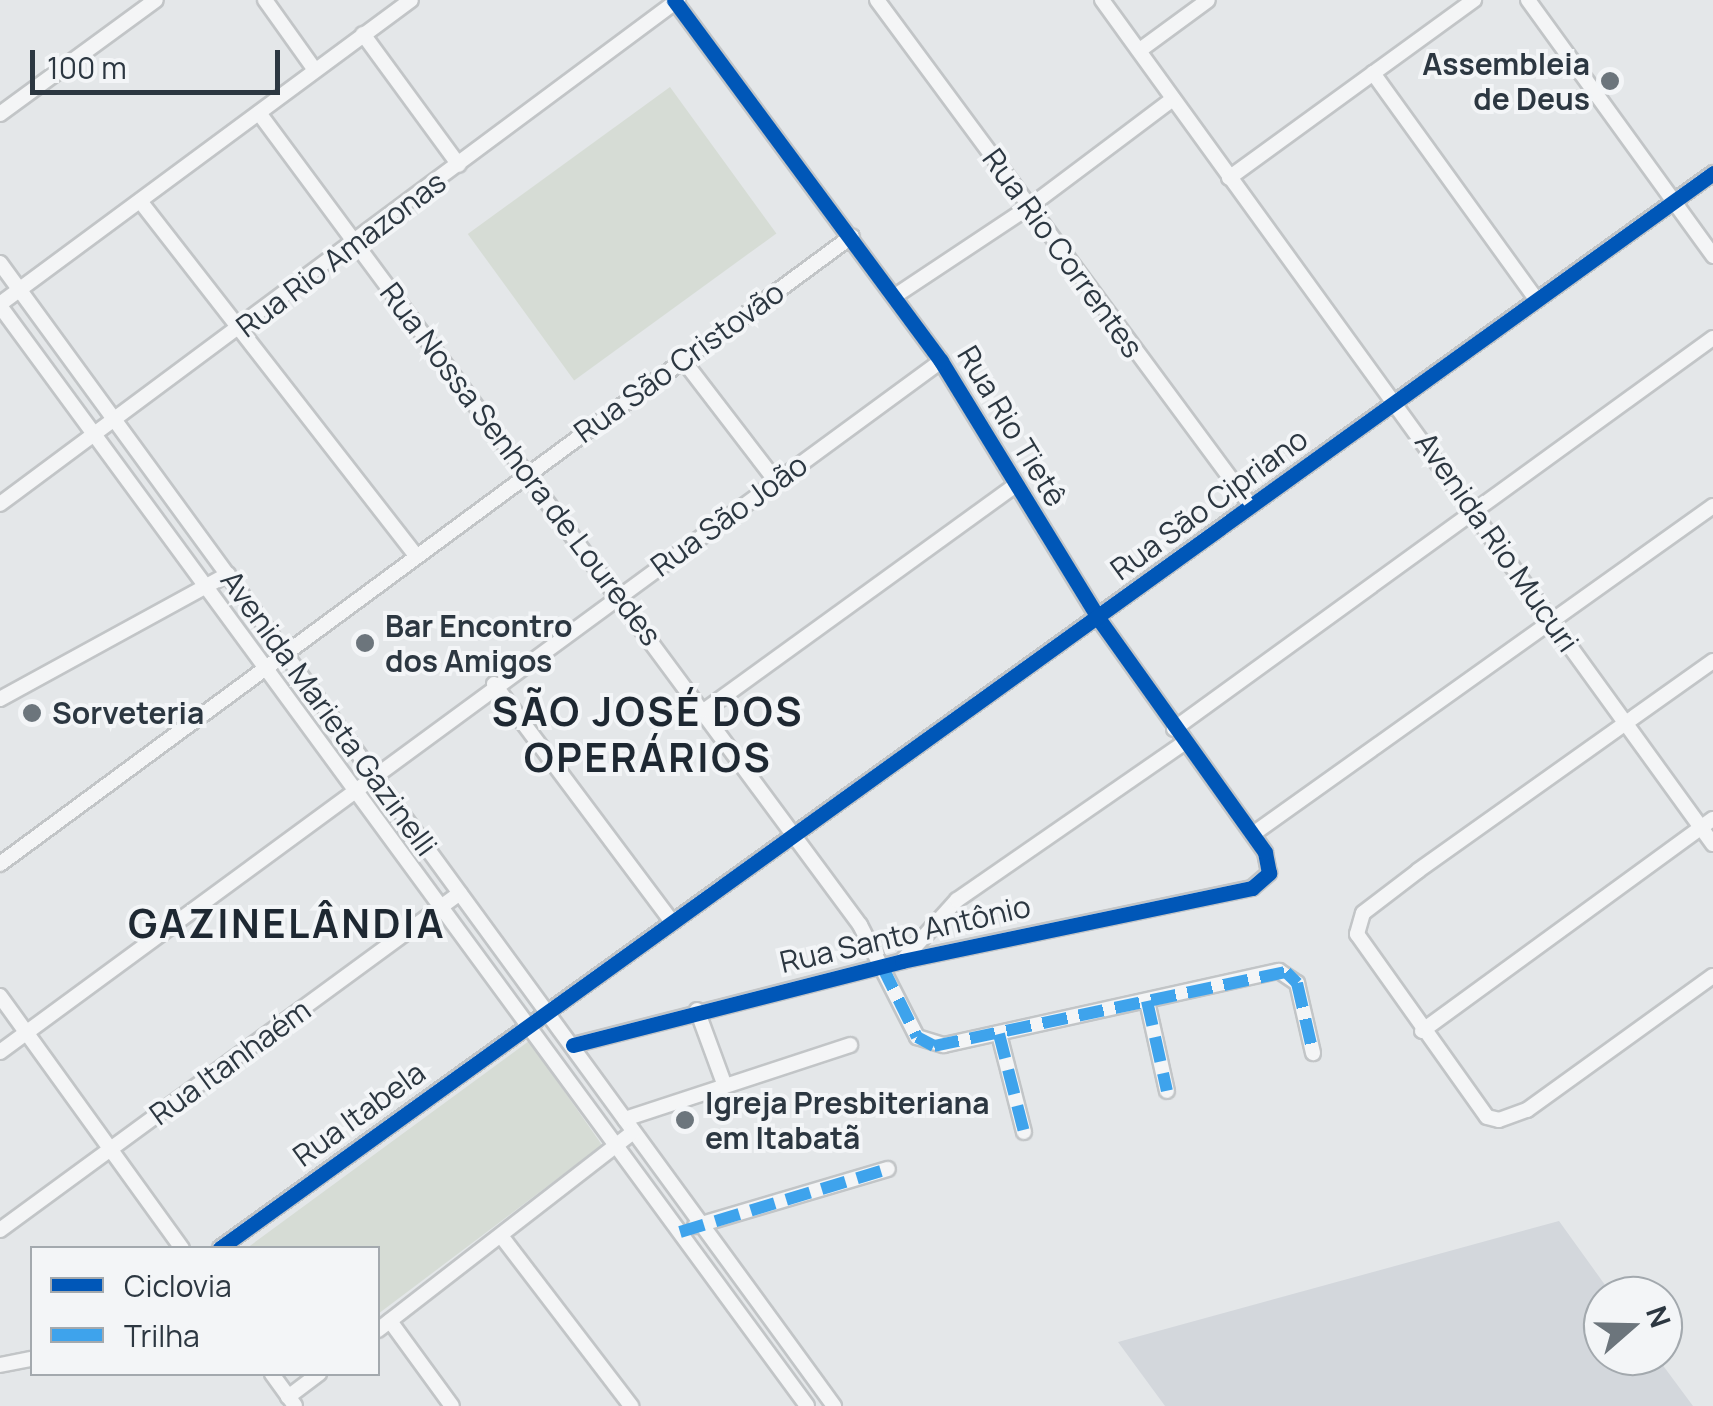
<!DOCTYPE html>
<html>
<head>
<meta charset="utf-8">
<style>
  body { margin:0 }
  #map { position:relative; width:1713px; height:1406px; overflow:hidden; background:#e4e7e9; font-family:Manrope,sans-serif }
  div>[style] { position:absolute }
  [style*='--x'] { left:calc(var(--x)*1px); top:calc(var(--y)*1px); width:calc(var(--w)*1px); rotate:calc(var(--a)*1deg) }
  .built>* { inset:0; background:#d3d7dc }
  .green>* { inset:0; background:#d6dcd5; transform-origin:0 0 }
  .roads { filter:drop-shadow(2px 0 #c2c5c7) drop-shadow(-2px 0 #c2c5c7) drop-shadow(0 2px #c2c5c7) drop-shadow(0 -2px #c2c5c7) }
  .minor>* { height:14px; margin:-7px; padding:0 7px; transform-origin:7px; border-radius:7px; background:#f4f5f6 }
  .quiet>* { height:12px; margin-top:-6px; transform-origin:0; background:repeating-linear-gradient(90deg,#3ea3ec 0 25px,transparent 0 37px) }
  .cycleway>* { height:15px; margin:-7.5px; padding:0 7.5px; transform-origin:7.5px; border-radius:7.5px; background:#0057b8 }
  .dots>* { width:28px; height:28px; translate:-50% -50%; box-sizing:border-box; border:5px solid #f3f5f7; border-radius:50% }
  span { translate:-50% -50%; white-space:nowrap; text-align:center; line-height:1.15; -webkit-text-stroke:8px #f3f5f7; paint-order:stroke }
  .poi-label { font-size:30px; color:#2c3741; font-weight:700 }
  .right { translate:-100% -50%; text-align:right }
  .left { translate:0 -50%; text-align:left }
  .street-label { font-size:30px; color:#2c3741 }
  .district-label { font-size:40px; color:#1e2832; font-weight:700; letter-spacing:2.5px }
  .legend { position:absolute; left:30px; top:1246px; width:350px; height:130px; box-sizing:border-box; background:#f3f5f7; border:2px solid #a3a9ae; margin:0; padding:12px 18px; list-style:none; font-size:30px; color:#2c3741 }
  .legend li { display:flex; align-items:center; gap:20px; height:50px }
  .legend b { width:50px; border:2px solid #a3a9ae }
  .north { position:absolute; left:1583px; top:1276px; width:100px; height:100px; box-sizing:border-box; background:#f3f5f7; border:2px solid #a3a9ae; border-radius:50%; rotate:70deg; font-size:28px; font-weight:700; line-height:40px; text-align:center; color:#2c3741 }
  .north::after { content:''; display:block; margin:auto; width:35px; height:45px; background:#6c757c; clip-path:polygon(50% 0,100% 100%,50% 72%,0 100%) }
  .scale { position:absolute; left:30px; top:50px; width:250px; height:45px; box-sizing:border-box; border:5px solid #2c3741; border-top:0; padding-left:12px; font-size:30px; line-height:35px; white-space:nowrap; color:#2c3741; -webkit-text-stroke:8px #f3f5f7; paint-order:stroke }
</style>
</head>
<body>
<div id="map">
  <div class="built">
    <div style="clip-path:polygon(1559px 1221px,1613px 1296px,1603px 1296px,1603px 1356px,1656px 1356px,1693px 1406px,1165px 1406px,1118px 1342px)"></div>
  </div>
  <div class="green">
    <div style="left:670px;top:87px;width:181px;height:250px;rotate:54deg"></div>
    <div style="clip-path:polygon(529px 1041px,602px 1145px,378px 1314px,378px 1248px,247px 1248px)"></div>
  </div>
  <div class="roads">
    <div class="minor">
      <div style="--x:265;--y:0;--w:86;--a:54.5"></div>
      <div style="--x:877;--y:0;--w:629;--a:53.53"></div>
      <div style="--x:1102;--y:0;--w:1042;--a:54.1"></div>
      <div style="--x:1528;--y:0;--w:316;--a:54.1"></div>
      <div style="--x:363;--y:34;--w:162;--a:53.8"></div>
      <div style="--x:1140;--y:50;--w:84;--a:-36.3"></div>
      <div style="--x:1373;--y:73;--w:277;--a:54.2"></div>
      <div style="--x:259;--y:113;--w:1010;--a:53.49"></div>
      <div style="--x:860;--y:925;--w:126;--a:63"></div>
      <div style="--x:917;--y:1037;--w:28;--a:17"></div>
      <div style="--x:944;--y:1045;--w:343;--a:-12.5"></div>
      <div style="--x:1279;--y:971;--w:22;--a:34"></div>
      <div style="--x:1297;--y:983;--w:72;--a:77.1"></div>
      <div style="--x:0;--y:114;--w:193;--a:-36.2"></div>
      <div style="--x:1229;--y:178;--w:303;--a:-36"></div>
      <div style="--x:140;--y:201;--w:450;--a:52.1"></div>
      <div style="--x:0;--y:263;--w:1415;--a:53.88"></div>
      <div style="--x:895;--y:296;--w:161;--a:-33.6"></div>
      <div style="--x:1029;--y:207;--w:180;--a:-36.9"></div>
      <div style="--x:0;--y:304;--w:511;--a:-36.49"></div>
      <div style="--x:0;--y:306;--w:1364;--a:53.73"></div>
      <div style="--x:683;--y:360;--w:151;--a:52.5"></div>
      <div style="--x:0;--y:504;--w:845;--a:-36.63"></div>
      <div style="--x:1713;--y:661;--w:362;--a:144.6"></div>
      <div style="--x:1418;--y:871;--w:69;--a:142.6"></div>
      <div style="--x:1363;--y:913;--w:22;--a:106"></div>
      <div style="--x:1357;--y:934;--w:224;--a:54.6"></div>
      <div style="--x:1487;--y:1117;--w:12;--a:14"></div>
      <div style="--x:1499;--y:1120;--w:30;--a:-20"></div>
      <div style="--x:1527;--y:1110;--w:229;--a:-35.8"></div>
      <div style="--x:494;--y:684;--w:296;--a:53.2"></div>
      <div style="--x:0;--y:699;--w:260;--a:-28.7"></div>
      <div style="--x:705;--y:710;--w:382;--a:-35.9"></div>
      <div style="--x:1174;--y:729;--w:666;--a:-35.96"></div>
      <div style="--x:1253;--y:834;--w:565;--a:-35.49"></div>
      <div style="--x:0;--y:864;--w:1058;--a:-36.39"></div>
      <div style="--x:902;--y:961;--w:82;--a:-48"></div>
      <div style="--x:957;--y:900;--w:276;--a:-34.7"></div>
      <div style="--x:0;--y:996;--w:311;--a:54.2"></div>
      <div style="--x:1147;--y:1001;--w:92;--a:77.5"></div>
      <div style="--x:697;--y:1010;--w:81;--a:69.8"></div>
      <div style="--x:1422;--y:1031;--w:360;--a:-36.1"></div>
      <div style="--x:999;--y:1034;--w:101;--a:75.7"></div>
      <div style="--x:573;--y:1045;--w:340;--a:-14.3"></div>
      <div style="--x:902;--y:961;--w:358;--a:-11.8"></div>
      <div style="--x:1252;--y:888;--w:23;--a:-41"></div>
      <div style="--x:1269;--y:873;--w:21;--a:-101"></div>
      <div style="--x:1265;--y:852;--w:286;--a:-125.5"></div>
      <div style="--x:1099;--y:619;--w:303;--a:-121.5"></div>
      <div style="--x:941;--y:361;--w:449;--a:-126.5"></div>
      <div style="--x:0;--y:1052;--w:1167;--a:-36.29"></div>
      <div style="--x:625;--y:1119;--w:237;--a:-18.2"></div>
      <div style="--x:695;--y:1226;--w:201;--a:-16.5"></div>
      <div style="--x:0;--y:1230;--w:570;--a:-36.23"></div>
      <div style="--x:502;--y:1237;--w:213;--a:52.6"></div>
      <div style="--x:220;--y:1248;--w:1840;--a:-35.75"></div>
      <div style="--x:390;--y:1321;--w:105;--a:53.9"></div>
      <div style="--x:378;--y:1330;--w:323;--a:-37.8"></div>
      <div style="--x:0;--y:1365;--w:33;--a:-11"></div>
      <div style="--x:272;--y:1374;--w:39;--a:54"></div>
      <div style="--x:288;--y:1397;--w:39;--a:-37"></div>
    </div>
  </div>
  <div class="quiet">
    <div style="--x:882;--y:966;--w:79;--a:63.8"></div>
    <div style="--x:917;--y:1037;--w:19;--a:28"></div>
    <div style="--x:934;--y:1046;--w:360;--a:-11.9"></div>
    <div style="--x:1286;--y:972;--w:16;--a:45"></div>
    <div style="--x:1297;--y:983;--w:72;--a:77.1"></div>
    <div style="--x:1147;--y:1001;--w:92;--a:77.5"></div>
    <div style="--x:999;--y:1034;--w:101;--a:75.7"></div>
    <div style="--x:680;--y:1232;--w:217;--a:-16.9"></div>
  </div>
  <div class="cycleway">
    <div style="--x:573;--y:1045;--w:340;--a:-14.3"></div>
    <div style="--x:902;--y:961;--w:358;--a:-11.8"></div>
    <div style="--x:1252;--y:888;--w:23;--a:-41"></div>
    <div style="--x:1269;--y:873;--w:21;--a:-101"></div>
    <div style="--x:1265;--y:852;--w:286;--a:-125.5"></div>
    <div style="--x:1099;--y:619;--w:303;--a:-121.5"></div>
    <div style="--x:941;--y:361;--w:449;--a:-126.5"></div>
    <div style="--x:220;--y:1248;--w:1840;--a:-35.75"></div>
  </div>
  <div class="dots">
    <div style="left:1610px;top:81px;background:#6c757c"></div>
    <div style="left:365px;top:643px;background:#6c757c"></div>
    <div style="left:32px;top:713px;background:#6c757c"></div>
    <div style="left:685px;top:1120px;background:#6c757c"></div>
  </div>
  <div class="poi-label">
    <span class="right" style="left:1590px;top:81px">Assembleia<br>de Deus</span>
    <span class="left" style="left:385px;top:643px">Bar Encontro<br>dos Amigos</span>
    <span class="left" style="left:52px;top:713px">Sorveteria</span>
    <span class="left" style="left:705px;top:1120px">Igreja Presbiteriana<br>em Itabatã</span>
  </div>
  <div class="street-label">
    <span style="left:1063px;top:253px;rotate:54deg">Rua Rio Correntes</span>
    <span style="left:341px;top:254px;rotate:-37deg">Rua Rio Amazonas</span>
    <span style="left:679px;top:362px;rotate:-36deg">Rua São Cristovão</span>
    <span style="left:1012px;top:426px;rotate:59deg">Rua Rio Tietê</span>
    <span style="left:521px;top:464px;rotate:53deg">Rua Nossa Senhora de Louredes</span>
    <span style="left:1209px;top:504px;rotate:-36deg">Rua São Cipriano</span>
    <span style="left:729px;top:515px;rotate:-36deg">Rua São João</span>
    <span style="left:1497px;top:542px;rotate:55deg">Avenida Rio Mucuri</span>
    <span style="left:329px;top:713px;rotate:54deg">Avenida Marieta Gazinelli</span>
    <span style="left:905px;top:934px;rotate:-13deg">Rua Santo Antônio</span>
    <span style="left:230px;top:1062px;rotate:-36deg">Rua Itanhaém</span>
    <span style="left:359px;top:1114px;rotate:-36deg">Rua Itabela</span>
  </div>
  <div class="district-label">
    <span style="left:648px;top:734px">SÃO JOSÉ DOS<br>OPERÁRIOS</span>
    <span style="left:287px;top:923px">GAZINELÂNDIA</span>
  </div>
  <ul class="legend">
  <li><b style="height:12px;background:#0057b8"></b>Ciclovia</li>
  <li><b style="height:12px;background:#3ea3ec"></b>Trilha</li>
  </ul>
  <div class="north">N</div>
  <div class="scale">100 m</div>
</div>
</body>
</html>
